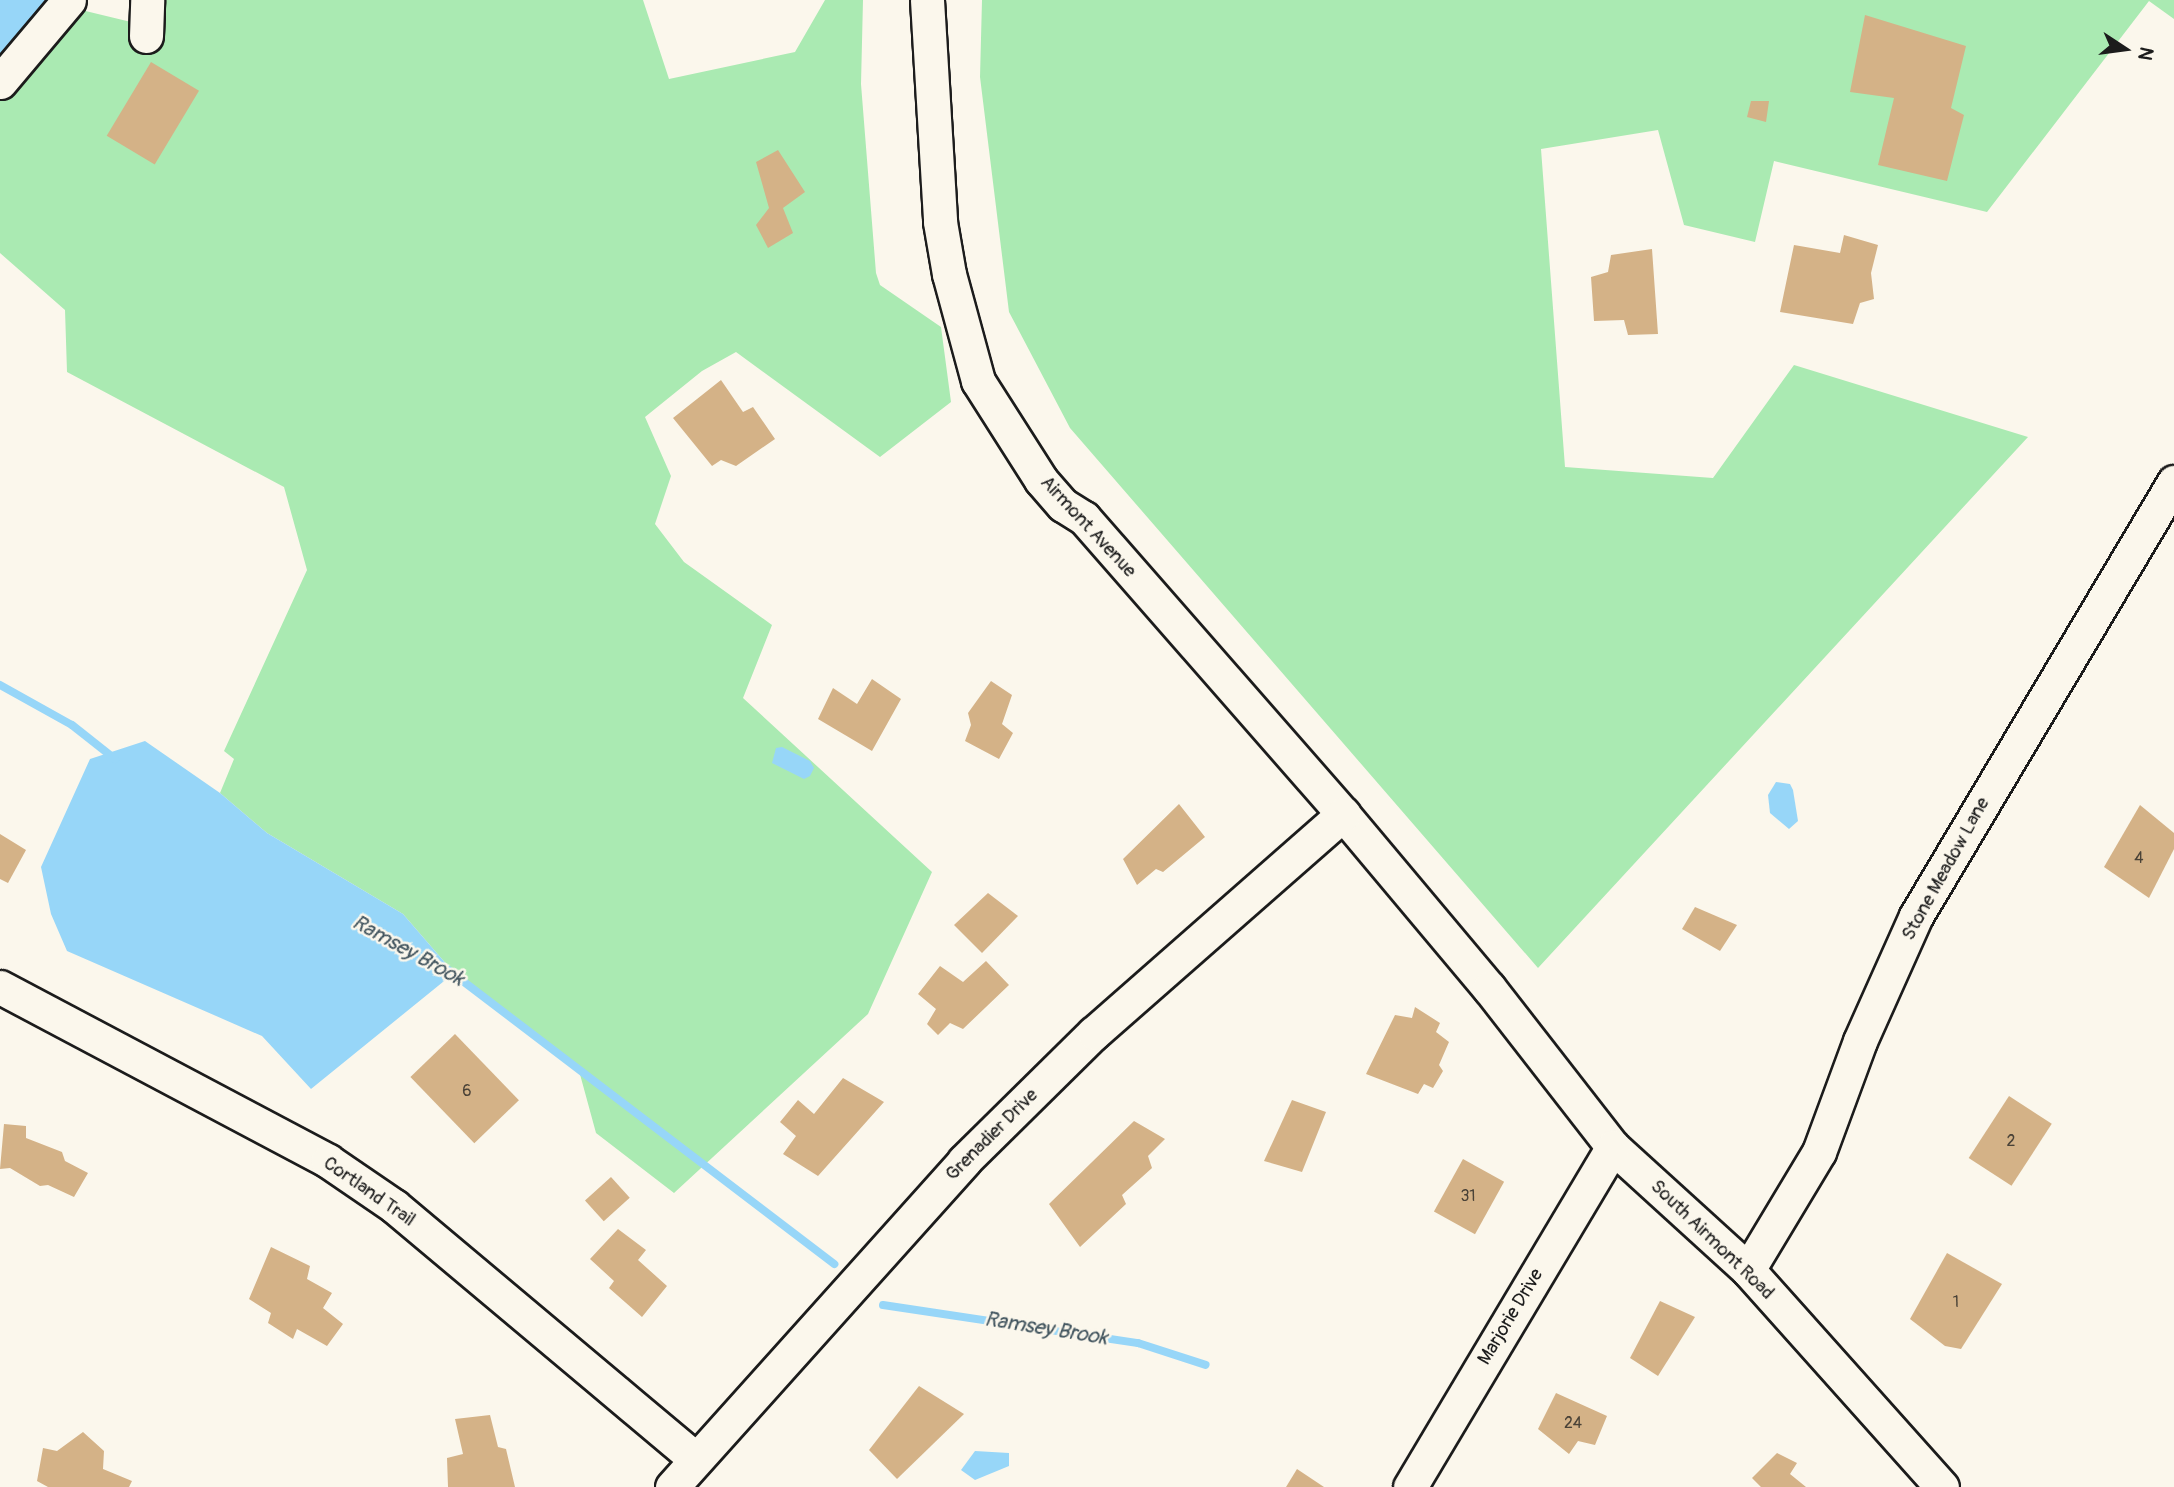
<!DOCTYPE html>
<html>
<head>
<meta charset="utf-8">
<style>
  body { margin:0 }
  #map { position:relative; width:2174px; height:1487px; overflow:hidden; background:#fbf7ec; font-family:Pangolin,sans-serif }
  div>[style] { position:absolute }
  [style*='--x'] { left:calc(var(--x)*1px); top:calc(var(--y)*1px); width:calc(var(--w)*1px); rotate:calc(var(--a)*1deg) }
  .green>* { inset:0; background:#aaeab2 }
  .water>* { inset:0; background:#97d6f8 }
  .stream>* { height:8px; margin:-4px; padding:0 4px; transform-origin:4px; border-radius:4px; background:#97d6f8 }
  .building>* { inset:0; background:#d4b287; transform-origin:0 0 }
  .roads { filter:drop-shadow(2px 0 #1c1c1c) drop-shadow(-2px 0 #1c1c1c) drop-shadow(0 2px #1c1c1c) drop-shadow(0 -2px #1c1c1c) }
  .minor>* { height:33px; margin:-16.5px; padding:0 16.5px; transform-origin:16.5px; border-radius:16.5px; background:#fbf7ec }
  span { translate:-50% -50%; white-space:nowrap; text-align:center; line-height:1.15; -webkit-text-stroke:5px #fbf7ec; paint-order:stroke }
  .number-label { font-size:16px; color:#4a4237 }
  .number-label span { -webkit-text-stroke-width:0 }
  .street-label { font-size:19px; color:#1c1c1c }
  .water-label { font-size:21px; color:#41545e; font-style:italic }
  .north { position:absolute; left:2090px; top:14px; width:70px; height:70px; -webkit-text-stroke:5px #fbf7ec; paint-order:stroke; rotate:103deg; font-size:19px; font-weight:700; line-height:28px; text-align:center; color:#1c1c1c }
  .north::after { content:''; display:block; margin:auto; width:24px; height:32px; background:#1c1c1c; clip-path:polygon(50% 0,100% 100%,50% 72%,0 100%) }
</style>
</head>
<body>
<div id="map">
  <div class="green">
    <div style="clip-path:polygon(157px 0,643px 0,669px 79px,795px 52px,825px 0,863px 0,861px 84px,876px 273px,880px 285px,941px 327px,951px 402px,880px 457px,736px 352px,702px 371px,645px 417px,671px 476px,655px 524px,684px 562px,772px 625px,743px 698px,932px 872px,868px 1014px,674px 1193px,596px 1133px,578px 1067px,454px 973px,403px 914px,267px 833px,220px 793px,234px 759px,224px 751px,307px 570px,284px 487px,67px 372px,65px 310px,0 253px,0 87px,69px 7px,131px 22px)"></div>
    <div style="clip-path:polygon(982px 0,2174px 0,2174px 19px,2149px 1px,1987px 212px,1774px 161px,1755px 242px,1684px 225px,1658px 130px,1541px 149px,1565px 467px,1713px 478px,1794px 365px,2028px 437px,1538px 968px,1070px 428px,1009px 312px,980px 77px)"></div>
  </div>
  <div class="water">
    <div style="clip-path:polygon(0 0,59px 0,0 69px)"></div>
    <div style="clip-path:polygon(145px 741px,220px 793px,267px 833px,403px 914px,454px 973px,311px 1089px,262px 1036px,67px 951px,51px 914px,41px 867px,90px 759px)"></div>
    <div style="clip-path:polygon(782px 747px,810px 761px,814px 768px,810px 776px,804px 779px,772px 763px,776px 748px)"></div>
    <div style="clip-path:polygon(1776px 782px,1790px 784px,1793px 790px,1798px 821px,1789px 829px,1770px 813px,1768px 795px)"></div>
    <div style="clip-path:polygon(975px 1451px,1009px 1453px,1009px 1466px,975px 1480px,961px 1470px)"></div>
  </div>
  <div class="stream">
    <div style="--x:0;--y:685;--w:82;--a:29.1"></div>
    <div style="--x:72;--y:725;--w:55;--a:38.3"></div>
    <div style="--x:447;--y:969;--w:487;--a:37.3"></div>
    <div style="--x:883;--y:1305;--w:258;--a:8.5"></div>
    <div style="--x:1138;--y:1343;--w:71;--a:17.9"></div>
  </div>
  <div class="building">
    <div style="clip-path:polygon(1865px 15px,1966px 46px,1951px 108px,1964px 115px,1947px 181px,1878px 165px,1894px 98px,1850px 92px)"></div>
    <div style="left:151px;top:62px;width:56px;height:86px;rotate:31deg"></div>
    <div style="clip-path:polygon(1751px 101px,1769px 101px,1766px 122px,1747px 117px)"></div>
    <div style="clip-path:polygon(778px 150px,805px 192px,783px 208px,793px 233px,768px 248px,756px 225px,769px 208px,756px 162px)"></div>
    <div style="clip-path:polygon(1844px 235px,1878px 245px,1871px 273px,1874px 299px,1860px 303px,1853px 324px,1780px 312px,1794px 245px,1840px 253px)"></div>
    <div style="clip-path:polygon(1652px 249px,1658px 334px,1628px 335px,1624px 320px,1594px 321px,1591px 277px,1608px 272px,1611px 255px)"></div>
    <div style="clip-path:polygon(721px 380px,743px 412px,753px 407px,775px 439px,736px 466px,721px 460px,712px 466px,673px 418px)"></div>
    <div style="clip-path:polygon(872px 679px,901px 699px,872px 751px,818px 719px,833px 688px,857px 704px)"></div>
    <div style="clip-path:polygon(991px 681px,1012px 695px,1002px 724px,1013px 733px,999px 759px,965px 741px,971px 725px,968px 713px)"></div>
    <div style="clip-path:polygon(1179px 804px,1205px 837px,1163px 872px,1156px 869px,1137px 885px,1123px 859px)"></div>
    <div style="clip-path:polygon(2140px 805px,2174px 833px,2174px 849px,2149px 898px,2104px 867px)"></div>
    <div style="clip-path:polygon(0 834px,26px 850px,8px 883px,0 879px)"></div>
    <div style="clip-path:polygon(988px 893px,1018px 916px,982px 953px,954px 925px)"></div>
    <div style="clip-path:polygon(1695px 907px,1737px 925px,1720px 951px,1682px 929px)"></div>
    <div style="clip-path:polygon(986px 961px,1009px 985px,963px 1029px,950px 1023px,938px 1035px,927px 1024px,936px 1009px,918px 994px,940px 966px,963px 982px)"></div>
    <div style="clip-path:polygon(1415px 1007px,1440px 1023px,1436px 1032px,1449px 1042px,1439px 1065px,1443px 1071px,1433px 1088px,1424px 1084px,1418px 1094px,1366px 1074px,1395px 1015px,1412px 1018px)"></div>
    <div style="left:455px;top:1034px;width:92px;height:62px;rotate:46deg"></div>
    <div style="clip-path:polygon(843px 1078px,884px 1102px,818px 1176px,783px 1154px,796px 1136px,780px 1122px,798px 1100px,814px 1114px)"></div>
    <div style="left:2009px;top:1096px;width:51px;height:74px;rotate:33deg"></div>
    <div style="clip-path:polygon(1292px 1100px,1326px 1112px,1302px 1172px,1264px 1161px)"></div>
    <div style="clip-path:polygon(1134px 1121px,1165px 1139px,1148px 1156px,1152px 1168px,1122px 1195px,1126px 1204px,1080px 1247px,1049px 1204px)"></div>
    <div style="clip-path:polygon(4px 1124px,26px 1126px,26px 1138px,62px 1152px,65px 1161px,88px 1173px,74px 1197px,48px 1185px,40px 1186px,10px 1168px,0 1169px)"></div>
    <div style="left:1463px;top:1159px;width:47px;height:60px;rotate:29deg"></div>
    <div style="left:611px;top:1177px;width:28px;height:35px;rotate:48deg"></div>
    <div style="clip-path:polygon(618px 1229px,646px 1250px,638px 1260px,667px 1286px,642px 1317px,609px 1288px,614px 1281px,590px 1259px)"></div>
    <div style="clip-path:polygon(271px 1247px,310px 1266px,307px 1279px,332px 1293px,323px 1308px,343px 1324px,327px 1346px,297px 1329px,293px 1339px,268px 1323px,271px 1313px,249px 1299px)"></div>
    <div style="clip-path:polygon(1947px 1253px,2002px 1284px,1961px 1349px,1945px 1346px,1910px 1319px)"></div>
    <div style="clip-path:polygon(1660px 1301px,1695px 1317px,1658px 1376px,1630px 1358px)"></div>
    <div style="clip-path:polygon(919px 1386px,964px 1414px,897px 1479px,869px 1450px)"></div>
    <div style="clip-path:polygon(1556px 1393px,1607px 1416px,1595px 1445px,1578px 1441px,1569px 1454px,1538px 1429px)"></div>
    <div style="clip-path:polygon(490px 1415px,498px 1447px,506px 1449px,515px 1487px,448px 1487px,447px 1458px,463px 1454px,455px 1419px)"></div>
    <div style="clip-path:polygon(83px 1432px,104px 1451px,103px 1469px,132px 1481px,129px 1487px,48px 1487px,37px 1481px,43px 1448px,57px 1451px)"></div>
    <div style="clip-path:polygon(1777px 1453px,1797px 1463px,1790px 1474px,1806px 1487px,1761px 1487px,1752px 1478px)"></div>
    <div style="clip-path:polygon(1297px 1469px,1324px 1487px,1286px 1487px)"></div>
  </div>
  <div class="roads">
    <div class="minor">
      <div style="--x:927;--y:0;--w:222;--a:86.6"></div>
      <div style="--x:940;--y:222;--w:53;--a:80.2"></div>
      <div style="--x:949;--y:274;--w:111;--a:74.8"></div>
      <div style="--x:978;--y:381;--w:117;--a:57.5"></div>
      <div style="--x:1041;--y:480;--w:33;--a:49"></div>
      <div style="--x:1063;--y:505;--w:25;--a:32"></div>
      <div style="--x:1084;--y:518;--w:393;--a:48.8"></div>
      <div style="--x:1343;--y:814;--w:227;--a:50"></div>
      <div style="--x:1489;--y:988;--w:202;--a:52.1"></div>
      <div style="--x:1613;--y:1147;--w:183;--a:42.3"></div>
      <div style="--x:1748;--y:1270;--w:291;--a:48.2"></div>
      <div style="--x:146;--y:36;--w:36;--a:-88"></div>
      <div style="--x:0;--y:82;--w:107;--a:-49.9"></div>
      <div style="--x:0;--y:987;--w:371;--a:27.9"></div>
      <div style="--x:328;--y:1161;--w:80;--a:34.3"></div>
      <div style="--x:394;--y:1206;--w:394;--a:40"></div>
      <div style="--x:1748;--y:1270;--w:138;--a:-59"></div>
      <div style="--x:1819;--y:1152;--w:118;--a:-69.7"></div>
      <div style="--x:1860;--y:1041;--w:137;--a:-65.9"></div>
      <div style="--x:1916;--y:916;--w:505;--a:-59.27"></div>
      <div style="--x:672;--y:1487;--w:438;--a:-48.1"></div>
      <div style="--x:964;--y:1161;--w:182;--a:-44.6"></div>
      <div style="--x:1094;--y:1033;--w:332;--a:-41.3"></div>
      <div style="--x:1410;--y:1487;--w:396;--a:-59.2"></div>
    </div>
  </div>
  <div class="number-label">
    <span style="left:2139px;top:858px">4</span>
    <span style="left:467px;top:1091px">6</span>
    <span style="left:2011px;top:1141px">2</span>
    <span style="left:1468px;top:1196px">31</span>
    <span style="left:1956px;top:1302px">1</span>
    <span style="left:1573px;top:1423px">24</span>
  </div>
  <div class="street-label">
    <span style="left:1088px;top:527px;rotate:47deg">Airmont Avenue</span>
    <span style="left:1946px;top:869px;rotate:-61deg">Stone Meadow Lane</span>
    <span style="left:992px;top:1135px;rotate:-45deg">Grenadier Drive</span>
    <span style="left:369px;top:1192px;rotate:35deg">Cortland Trail</span>
    <span style="left:1712px;top:1240px;rotate:44deg">South Airmont Road</span>
    <span style="left:1511px;top:1317px;rotate:-59deg">Marjorie Drive</span>
  </div>
  <div class="water-label">
    <span style="left:408px;top:951px;rotate:29deg">Ramsey Brook</span>
    <span style="left:1046px;top:1329px;rotate:9deg">Ramsey Brook</span>
  </div>
  <div class="north">N</div>
</div>
</body>
</html>
